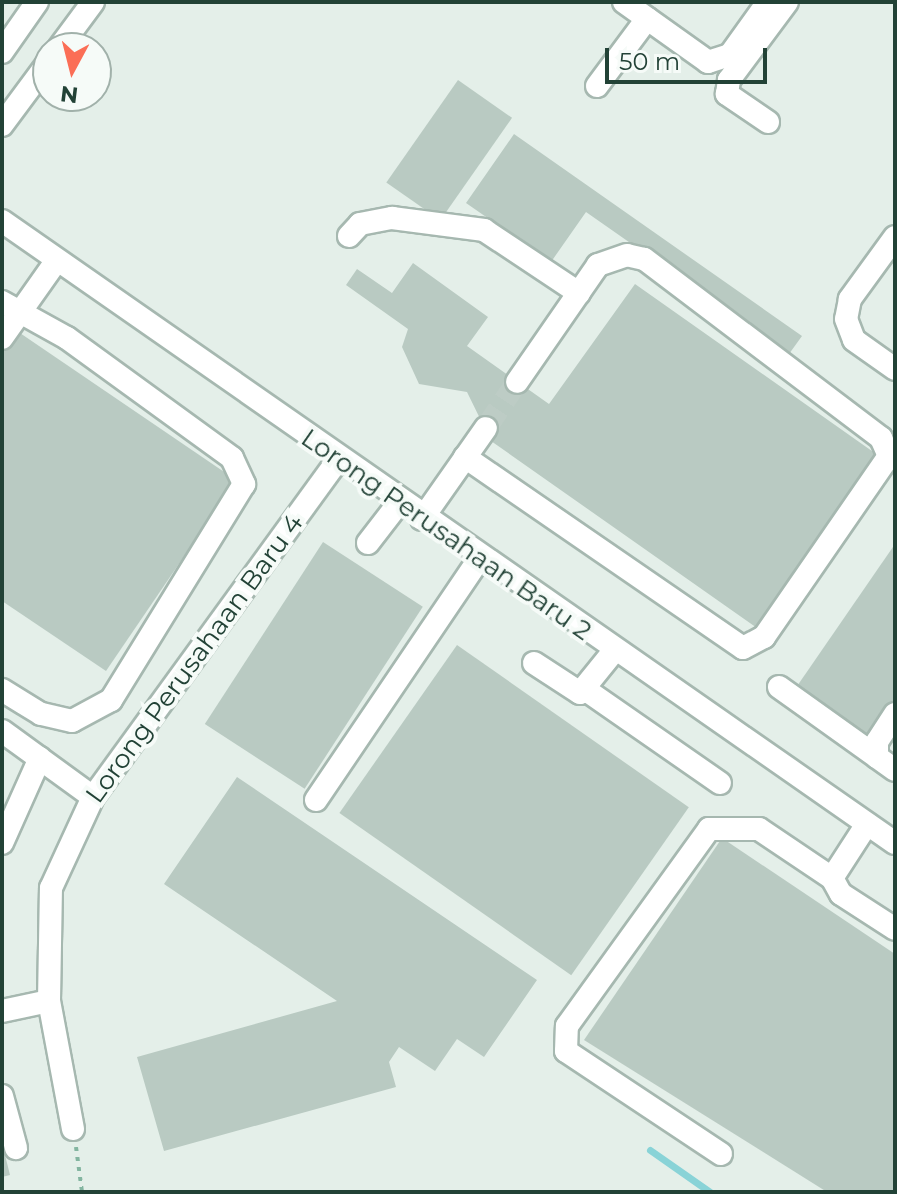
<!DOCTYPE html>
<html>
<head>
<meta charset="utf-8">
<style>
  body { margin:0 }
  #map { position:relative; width:897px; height:1194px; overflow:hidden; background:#e4efe9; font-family:Montserrat,sans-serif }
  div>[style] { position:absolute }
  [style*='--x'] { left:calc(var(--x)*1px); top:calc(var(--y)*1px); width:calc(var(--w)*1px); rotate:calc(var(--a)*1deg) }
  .stream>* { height:7px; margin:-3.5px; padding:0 3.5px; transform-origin:3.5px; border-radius:3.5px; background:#89d3d7 }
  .building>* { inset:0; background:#b9cac2; transform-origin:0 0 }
  .minor-tunnel>* { height:22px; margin-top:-11px; transform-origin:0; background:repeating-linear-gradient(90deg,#bdccc5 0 22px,transparent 0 33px) }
  .path>* { height:4px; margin-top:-2px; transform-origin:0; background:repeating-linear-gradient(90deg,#83b5a0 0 4px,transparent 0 10px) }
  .roads { filter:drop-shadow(2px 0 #a6b8b0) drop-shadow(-2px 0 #a6b8b0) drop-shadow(0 2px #a6b8b0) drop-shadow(0 -2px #a6b8b0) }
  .minor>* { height:22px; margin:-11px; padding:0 11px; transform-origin:11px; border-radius:11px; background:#fff }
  span { translate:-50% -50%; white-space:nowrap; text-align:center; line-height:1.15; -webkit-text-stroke:8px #f6fbf8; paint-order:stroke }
  .street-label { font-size:26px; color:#224236 }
  .frame { position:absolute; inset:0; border:4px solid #224236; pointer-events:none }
  .north { position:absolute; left:32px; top:32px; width:80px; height:80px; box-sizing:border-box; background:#f6fbf8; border:2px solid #a1b1aa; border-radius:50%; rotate:187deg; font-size:22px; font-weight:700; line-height:32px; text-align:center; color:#224236 }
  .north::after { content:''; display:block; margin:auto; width:28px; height:36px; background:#fb6e56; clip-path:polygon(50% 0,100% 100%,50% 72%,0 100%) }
  .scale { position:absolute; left:605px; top:48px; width:162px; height:36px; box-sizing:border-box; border:4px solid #224236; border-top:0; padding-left:10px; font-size:24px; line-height:28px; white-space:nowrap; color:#224236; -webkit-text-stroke:6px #f6fbf8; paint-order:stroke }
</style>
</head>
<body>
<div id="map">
  <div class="stream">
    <div style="--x:650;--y:1150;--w:73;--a:35"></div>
  </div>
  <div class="building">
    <div style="left:458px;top:80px;width:66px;height:125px;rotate:35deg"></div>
    <div style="clip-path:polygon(514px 134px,802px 336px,789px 354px,586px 212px,551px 262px,466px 203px)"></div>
    <div style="clip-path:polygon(413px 263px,488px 317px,467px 346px,549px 404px,635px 284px,879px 456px,757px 628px,491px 441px,467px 392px,419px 384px,402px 347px,408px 329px,346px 285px,357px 269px,392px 293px)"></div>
    <div style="clip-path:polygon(17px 331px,236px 480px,106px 671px,2px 601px,2px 354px)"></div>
    <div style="left:323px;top:542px;width:119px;height:217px;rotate:33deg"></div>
    <div style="clip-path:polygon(895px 544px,895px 702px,867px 742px,793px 692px)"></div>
    <div style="left:457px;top:645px;width:283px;height:205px;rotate:35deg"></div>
    <div style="clip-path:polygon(237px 777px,537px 980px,484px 1057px,457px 1039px,435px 1071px,399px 1047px,389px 1062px,396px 1087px,164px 1151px,137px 1057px,337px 1001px,164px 884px)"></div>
    <div style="clip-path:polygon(722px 838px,895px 954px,895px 1192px,827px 1192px,584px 1040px)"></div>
    <div style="clip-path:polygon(2px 1143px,10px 1175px,2px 1177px)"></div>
  </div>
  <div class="minor-tunnel">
    <div style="--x:486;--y:428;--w:55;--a:-56"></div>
  </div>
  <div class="path">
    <div style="--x:76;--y:1147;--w:45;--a:82.4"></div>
  </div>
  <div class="roads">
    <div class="minor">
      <div style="--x:624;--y:2;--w:103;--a:35.5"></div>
      <div style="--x:708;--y:62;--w:23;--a:-18"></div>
      <div style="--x:730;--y:55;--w:65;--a:-54.4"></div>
      <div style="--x:59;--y:48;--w:57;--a:-53.5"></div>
      <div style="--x:2;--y:52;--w:61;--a:-55"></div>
      <div style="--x:597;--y:86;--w:84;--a:-53.3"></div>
      <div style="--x:768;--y:122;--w:50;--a:-145.7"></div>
      <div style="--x:727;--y:94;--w:14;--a:-82"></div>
      <div style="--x:729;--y:80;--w:97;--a:-53.4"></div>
      <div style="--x:2;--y:125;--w:77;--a:-53.4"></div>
      <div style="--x:2;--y:221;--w:1088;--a:34.86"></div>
      <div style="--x:349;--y:236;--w:16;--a:-47"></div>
      <div style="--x:360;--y:224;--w:33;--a:-11"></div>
      <div style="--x:392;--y:218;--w:93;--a:7.4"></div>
      <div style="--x:484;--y:230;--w:114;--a:33.6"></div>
      <div style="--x:895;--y:237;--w:77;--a:126"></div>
      <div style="--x:850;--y:299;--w:20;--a:101"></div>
      <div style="--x:846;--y:319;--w:22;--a:69"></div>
      <div style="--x:854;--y:340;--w:50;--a:35.3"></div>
      <div style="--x:2;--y:302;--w:74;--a:29"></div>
      <div style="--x:67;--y:338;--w:204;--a:36"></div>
      <div style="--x:232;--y:458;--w:29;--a:65"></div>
      <div style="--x:244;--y:484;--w:254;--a:121.6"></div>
      <div style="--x:111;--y:700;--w:44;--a:151.7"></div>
      <div style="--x:72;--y:721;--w:32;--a:-167"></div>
      <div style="--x:41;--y:714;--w:46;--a:-148.4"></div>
      <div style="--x:2;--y:338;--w:95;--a:-54.8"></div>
      <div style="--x:465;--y:457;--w:337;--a:34.5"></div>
      <div style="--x:743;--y:648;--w:24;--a:-28"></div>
      <div style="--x:764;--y:637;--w:220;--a:-55.4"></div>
      <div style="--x:889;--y:456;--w:20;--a:-114"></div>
      <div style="--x:881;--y:438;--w:297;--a:-142.9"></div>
      <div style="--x:644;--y:259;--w:17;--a:-167"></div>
      <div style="--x:627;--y:255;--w:31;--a:161"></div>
      <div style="--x:598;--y:265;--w:142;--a:124.7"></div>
      <div style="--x:422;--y:519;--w:111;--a:-54.9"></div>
      <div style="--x:368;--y:543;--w:49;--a:-52.4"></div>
      <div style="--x:534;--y:663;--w:55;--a:33.1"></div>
      <div style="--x:580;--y:693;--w:54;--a:-51"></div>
      <div style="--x:779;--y:687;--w:120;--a:35.5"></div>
      <div style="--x:586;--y:690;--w:163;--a:34.8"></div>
      <div style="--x:895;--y:714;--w:33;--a:123"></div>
      <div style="--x:877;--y:742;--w:15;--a:90"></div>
      <div style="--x:877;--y:757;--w:22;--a:36"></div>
      <div style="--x:2;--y:731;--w:112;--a:36"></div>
      <div style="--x:316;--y:800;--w:291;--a:-55.9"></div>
      <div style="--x:867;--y:824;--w:64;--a:122.9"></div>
      <div style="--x:832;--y:878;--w:18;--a:61"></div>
      <div style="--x:841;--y:894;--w:64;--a:32.9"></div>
      <div style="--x:2;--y:843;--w:93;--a:-65.9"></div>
      <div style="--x:2;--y:1011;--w:48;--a:-12"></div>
      <div style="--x:2;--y:1096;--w:54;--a:74.9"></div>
      <div style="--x:73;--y:1129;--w:130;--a:-100.6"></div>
      <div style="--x:49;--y:1001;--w:113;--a:-89"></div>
      <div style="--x:51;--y:888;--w:100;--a:-65.2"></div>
      <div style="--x:93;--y:797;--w:415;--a:-54"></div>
      <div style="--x:721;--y:1154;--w:186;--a:-146.4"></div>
      <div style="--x:566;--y:1051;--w:25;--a:-88"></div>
      <div style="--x:567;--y:1026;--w:243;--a:-54.2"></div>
      <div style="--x:709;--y:829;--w:50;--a:0"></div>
      <div style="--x:759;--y:829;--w:88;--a:33.9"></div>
    </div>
  </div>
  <div class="street-label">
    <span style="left:446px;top:535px;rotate:35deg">Lorong Perusahaan Baru 2</span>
    <span style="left:195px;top:659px;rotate:-54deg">Lorong Perusahaan Baru 4</span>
  </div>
  <div class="frame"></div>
  <div class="north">N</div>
  <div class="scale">50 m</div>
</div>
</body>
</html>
